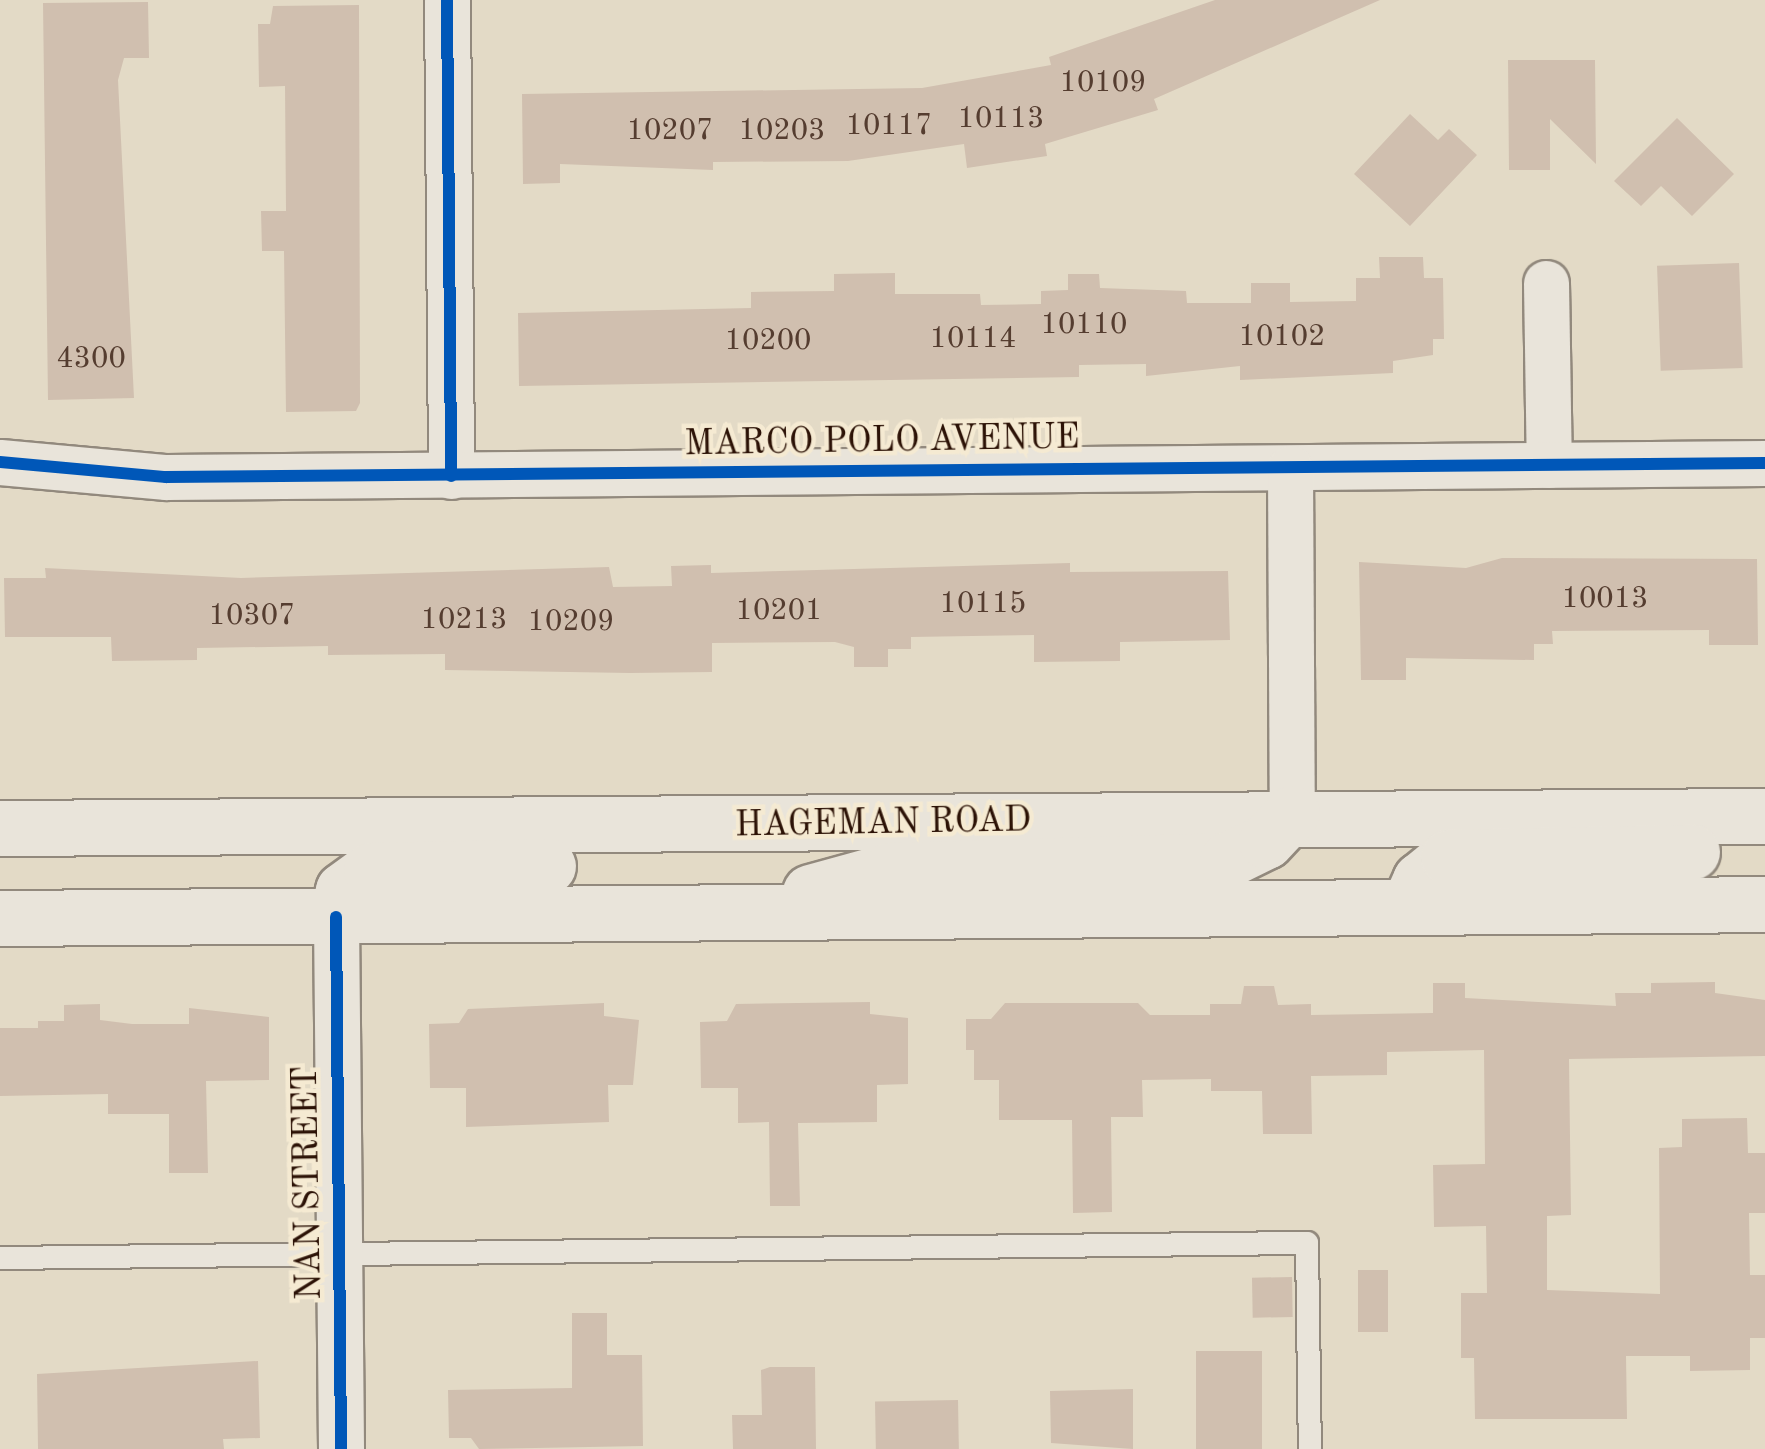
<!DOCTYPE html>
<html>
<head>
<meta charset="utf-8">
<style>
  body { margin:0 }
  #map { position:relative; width:1765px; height:1449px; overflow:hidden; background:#e3dac6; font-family:"Old Standard TT",serif }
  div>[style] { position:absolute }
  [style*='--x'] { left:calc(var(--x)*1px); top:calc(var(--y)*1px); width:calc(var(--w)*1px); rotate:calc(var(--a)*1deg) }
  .building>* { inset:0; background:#d0bfaf; transform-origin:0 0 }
  .roads { filter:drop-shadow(2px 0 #92897d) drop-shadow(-2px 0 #92897d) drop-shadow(0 2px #92897d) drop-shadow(0 -2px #92897d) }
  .lane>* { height:22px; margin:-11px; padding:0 11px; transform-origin:11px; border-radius:11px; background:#e9e4da }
  .street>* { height:45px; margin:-22.5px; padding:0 22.5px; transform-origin:22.5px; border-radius:22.5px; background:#e9e4da }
  .secondary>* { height:55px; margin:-27.5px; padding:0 27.5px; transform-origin:27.5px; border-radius:27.5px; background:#e9e4da }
  .cycleway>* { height:12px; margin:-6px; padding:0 6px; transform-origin:6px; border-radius:6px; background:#0057b8 }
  span { translate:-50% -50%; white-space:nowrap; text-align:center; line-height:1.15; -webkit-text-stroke:9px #f5ead2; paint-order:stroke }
  .number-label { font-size:30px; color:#553d30 }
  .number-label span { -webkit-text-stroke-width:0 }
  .street-label { font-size:35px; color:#2c1206 }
</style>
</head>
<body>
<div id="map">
  <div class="building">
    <div style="clip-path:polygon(1215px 0,1380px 0,1154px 99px,1158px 110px,1045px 144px,1047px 156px,967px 168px,964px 144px,848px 161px,713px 162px,713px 170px,560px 164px,560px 183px,523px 184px,522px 94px,922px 88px,1051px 65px,1049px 57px)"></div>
    <div style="clip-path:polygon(148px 2px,149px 58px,124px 58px,118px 80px,134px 398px,48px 400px,43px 3px)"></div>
    <div style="clip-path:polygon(359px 5px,360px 403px,356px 411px,286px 412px,284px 251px,262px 251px,261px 211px,286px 211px,285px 86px,259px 87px,258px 24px,270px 24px,273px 6px)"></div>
    <div style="clip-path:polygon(1508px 60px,1595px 60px,1596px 164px,1550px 119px,1550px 170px,1509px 170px)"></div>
    <div style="clip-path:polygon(1410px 114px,1438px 140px,1449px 129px,1477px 155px,1410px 226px,1354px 174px)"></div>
    <div style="clip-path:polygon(1677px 118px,1734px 174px,1692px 216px,1661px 186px,1641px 206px,1614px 181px)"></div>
    <div style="clip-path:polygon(1379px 257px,1423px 257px,1424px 278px,1443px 278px,1444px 339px,1433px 339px,1433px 355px,1393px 361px,1393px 373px,1240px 380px,1240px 366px,1146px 376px,1146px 364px,1079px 365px,1079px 377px,519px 386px,518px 313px,751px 308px,751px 292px,834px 291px,834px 274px,895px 273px,895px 294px,980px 294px,981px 305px,1041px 304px,1041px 291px,1068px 290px,1068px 274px,1099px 274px,1100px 288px,1186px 291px,1187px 303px,1251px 303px,1251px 283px,1290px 283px,1290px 302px,1356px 301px,1356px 278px,1380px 278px)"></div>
    <div style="left:1739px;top:263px;width:105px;height:82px;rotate:88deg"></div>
    <div style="clip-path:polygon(1502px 558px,1757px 559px,1758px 645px,1709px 645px,1709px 630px,1552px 631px,1553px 644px,1534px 644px,1534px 660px,1406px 658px,1406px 680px,1361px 680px,1359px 562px,1466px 568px)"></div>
    <div style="clip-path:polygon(1070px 563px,1070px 572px,1228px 571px,1230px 640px,1120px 642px,1120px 661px,1034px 662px,1034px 635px,911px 637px,911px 649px,888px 649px,888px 667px,854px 667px,854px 647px,835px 642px,712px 643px,712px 672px,630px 673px,445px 670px,445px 654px,328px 655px,328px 646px,197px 648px,197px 660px,112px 661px,111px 637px,5px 637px,4px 578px,46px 578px,45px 568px,241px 578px,609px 567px,613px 587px,672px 586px,671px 566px,711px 565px,711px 573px)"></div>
    <div style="clip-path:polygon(1715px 982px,1715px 993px,1765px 1000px,1765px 1056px,1569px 1059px,1571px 1215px,1547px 1216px,1547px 1290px,1660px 1294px,1659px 1148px,1682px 1147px,1682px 1119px,1747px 1118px,1748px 1153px,1765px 1153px,1765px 1213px,1749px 1213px,1750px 1275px,1765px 1275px,1765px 1338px,1750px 1338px,1750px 1370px,1690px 1371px,1690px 1356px,1626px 1356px,1627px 1419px,1475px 1419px,1474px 1358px,1461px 1358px,1461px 1293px,1487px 1293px,1486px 1226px,1434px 1227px,1433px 1165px,1485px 1164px,1484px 1050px,1387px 1052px,1387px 1075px,1311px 1076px,1312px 1134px,1263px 1134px,1262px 1091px,1211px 1091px,1211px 1079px,1142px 1080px,1143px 1117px,1111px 1117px,1112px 1212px,1073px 1213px,1072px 1120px,999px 1120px,999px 1080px,974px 1080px,974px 1050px,966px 1050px,966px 1019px,991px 1019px,1005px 1003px,1138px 1003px,1150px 1015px,1210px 1015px,1210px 1004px,1241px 1004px,1244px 986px,1274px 986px,1278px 1005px,1311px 1004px,1311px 1015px,1433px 1013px,1433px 983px,1465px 983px,1465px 998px,1616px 1006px,1615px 993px,1651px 993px,1651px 983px)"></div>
    <div style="clip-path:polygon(870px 1002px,870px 1014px,908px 1018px,908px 1084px,877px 1085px,877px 1122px,798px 1123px,800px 1206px,770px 1206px,769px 1122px,738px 1123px,738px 1088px,701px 1088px,700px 1022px,727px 1021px,736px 1004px)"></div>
    <div style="clip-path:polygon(604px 1003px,604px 1016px,639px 1020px,633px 1085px,608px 1085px,609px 1122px,466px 1127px,466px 1088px,430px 1088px,429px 1024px,459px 1023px,468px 1009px)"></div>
    <div style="clip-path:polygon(100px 1004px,100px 1020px,132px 1024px,189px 1024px,189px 1008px,269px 1017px,269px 1080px,206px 1081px,208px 1173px,169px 1173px,169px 1114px,108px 1114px,108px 1094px,0 1096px,0 1028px,38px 1028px,38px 1021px,64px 1021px,64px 1005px)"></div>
    <div style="left:1358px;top:1270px;width:30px;height:62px"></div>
    <div style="left:1292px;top:1277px;width:40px;height:40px;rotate:89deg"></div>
    <div style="clip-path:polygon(572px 1313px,607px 1313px,607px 1355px,642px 1355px,643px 1446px,479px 1449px,471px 1438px,449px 1438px,448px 1390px,572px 1388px)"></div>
    <div style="left:1196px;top:1351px;width:66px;height:98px"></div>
    <div style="clip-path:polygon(258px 1361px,260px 1438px,223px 1439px,224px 1449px,38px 1449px,37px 1374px)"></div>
    <div style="clip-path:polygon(770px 1367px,815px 1367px,816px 1449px,733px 1449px,732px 1415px,762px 1415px,761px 1370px)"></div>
    <div style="clip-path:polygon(1133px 1389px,1133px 1449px,1051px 1443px,1050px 1391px)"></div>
    <div style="left:958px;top:1400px;width:49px;height:83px;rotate:89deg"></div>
  </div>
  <div class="roads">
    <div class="lane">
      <div style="--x:0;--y:1258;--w:1307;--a:-0.66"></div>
      <div style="--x:1307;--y:1243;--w:206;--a:89.2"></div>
    </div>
    <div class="street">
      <div style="--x:447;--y:0;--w:476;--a:89.5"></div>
      <div style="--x:1546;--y:283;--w:182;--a:89.1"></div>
      <div style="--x:0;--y:462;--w:167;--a:5.2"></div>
      <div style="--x:166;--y:477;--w:1599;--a:-0.5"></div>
      <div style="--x:1290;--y:468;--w:345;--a:89.7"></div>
      <div style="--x:336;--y:917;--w:532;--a:89.46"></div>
    </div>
    <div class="secondary">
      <div style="--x:0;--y:828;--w:1765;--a:-0.39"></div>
      <div style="--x:810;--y:892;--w:83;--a:-15.4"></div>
      <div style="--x:890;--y:870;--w:337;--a:-1.7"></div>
      <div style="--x:1227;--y:860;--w:43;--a:-26"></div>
      <div style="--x:1266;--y:841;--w:38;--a:-47"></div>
      <div style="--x:1408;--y:907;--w:30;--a:-66"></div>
      <div style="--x:1420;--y:880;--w:36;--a:-39"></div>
      <div style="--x:1448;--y:857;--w:244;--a:-1.2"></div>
      <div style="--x:336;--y:917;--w:28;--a:-75"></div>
      <div style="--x:343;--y:890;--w:34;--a:-36"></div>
      <div style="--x:371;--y:870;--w:177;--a:-1.3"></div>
      <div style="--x:0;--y:918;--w:1765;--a:-0.45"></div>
    </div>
  </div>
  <div class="cycleway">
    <div style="--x:447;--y:0;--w:476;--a:89.5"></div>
    <div style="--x:0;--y:462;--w:167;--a:5.2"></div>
    <div style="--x:166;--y:477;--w:1599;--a:-0.5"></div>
    <div style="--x:336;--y:917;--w:532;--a:89.46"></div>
  </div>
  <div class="number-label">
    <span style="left:1103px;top:83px">10109</span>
    <span style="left:1001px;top:119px">10113</span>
    <span style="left:889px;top:126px">10117</span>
    <span style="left:670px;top:131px">10207</span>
    <span style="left:782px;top:131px">10203</span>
    <span style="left:1084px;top:325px">10110</span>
    <span style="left:1282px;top:337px">10102</span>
    <span style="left:973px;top:339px">10114</span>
    <span style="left:768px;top:341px">10200</span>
    <span style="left:91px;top:359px">4300</span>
    <span style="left:1605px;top:599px">10013</span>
    <span style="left:983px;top:604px">10115</span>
    <span style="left:779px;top:611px">10201</span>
    <span style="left:252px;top:616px">10307</span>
    <span style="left:464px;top:620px">10213</span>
    <span style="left:571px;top:622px">10209</span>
  </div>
  <div class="street-label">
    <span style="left:882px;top:442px;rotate:-1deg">MARCO POLO AVENUE</span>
    <span style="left:883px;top:824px;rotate:-1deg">HAGEMAN ROAD</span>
    <span style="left:309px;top:1183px;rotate:-91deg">NAN STREET</span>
  </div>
</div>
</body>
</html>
